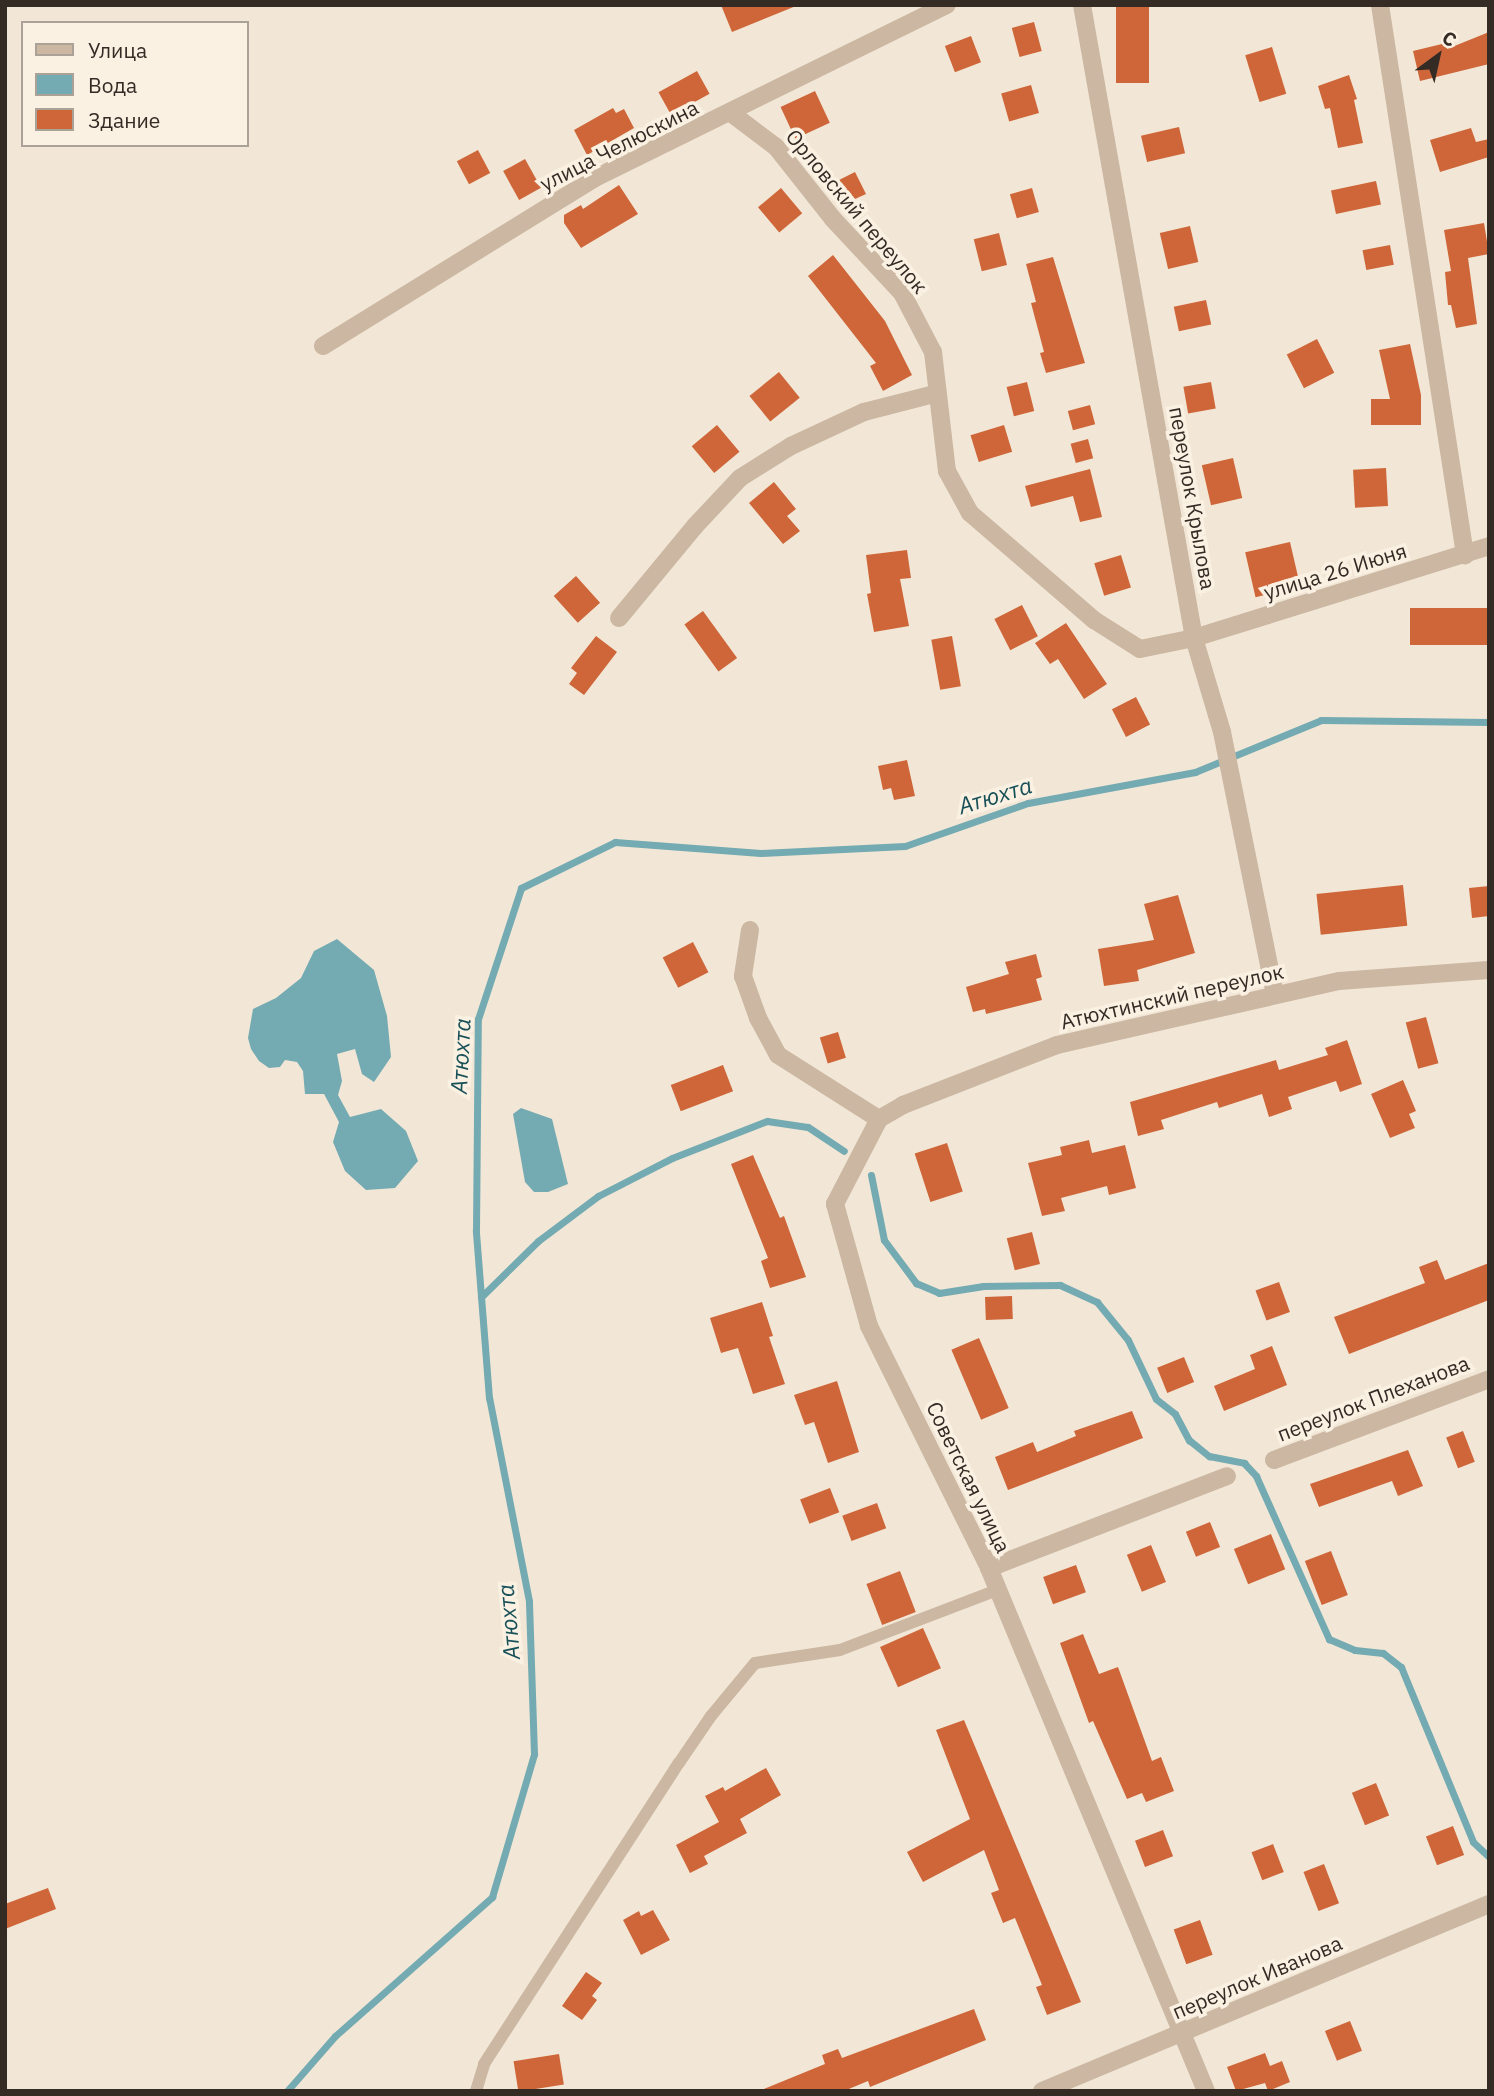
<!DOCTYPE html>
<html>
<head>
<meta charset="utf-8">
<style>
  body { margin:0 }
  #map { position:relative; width:1494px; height:2096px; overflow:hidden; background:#f2e7d6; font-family:"IBM Plex Sans",sans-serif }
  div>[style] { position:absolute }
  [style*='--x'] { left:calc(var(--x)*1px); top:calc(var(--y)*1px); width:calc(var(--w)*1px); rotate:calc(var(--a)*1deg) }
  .water>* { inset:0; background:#74aab1 }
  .stream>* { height:7px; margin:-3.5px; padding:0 3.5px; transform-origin:3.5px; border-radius:3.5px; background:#74aab1 }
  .building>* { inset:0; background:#ce6639; transform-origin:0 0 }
  .lane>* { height:12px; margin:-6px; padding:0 6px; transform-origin:6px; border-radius:6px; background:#cbb7a2 }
  .street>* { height:18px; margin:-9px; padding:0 9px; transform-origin:9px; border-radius:9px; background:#cbb7a2 }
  span { translate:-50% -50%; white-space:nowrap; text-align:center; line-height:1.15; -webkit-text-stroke:7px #faf1e3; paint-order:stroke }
  .street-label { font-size:21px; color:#352b25 }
  .water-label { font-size:23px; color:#185058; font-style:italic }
  .frame { position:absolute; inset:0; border:7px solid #352b25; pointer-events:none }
  .legend { position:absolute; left:21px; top:21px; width:228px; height:126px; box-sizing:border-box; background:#faf1e3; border:2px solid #aba297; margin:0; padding:9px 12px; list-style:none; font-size:21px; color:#352b25 }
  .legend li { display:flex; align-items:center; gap:14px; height:35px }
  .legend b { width:35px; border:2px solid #aba297 }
  .north { position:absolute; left:1403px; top:21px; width:70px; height:70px; -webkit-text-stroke:5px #faf1e3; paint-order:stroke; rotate:33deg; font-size:19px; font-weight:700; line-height:28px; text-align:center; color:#352b25 }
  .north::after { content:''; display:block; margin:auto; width:24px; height:32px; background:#352b25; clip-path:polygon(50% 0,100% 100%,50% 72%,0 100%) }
</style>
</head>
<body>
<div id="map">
  <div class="water">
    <div style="clip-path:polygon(337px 939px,374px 970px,387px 1016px,391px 1057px,374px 1082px,362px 1074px,355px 1049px,337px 1054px,342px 1081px,338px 1095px,350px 1117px,381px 1109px,406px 1131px,418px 1161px,395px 1188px,366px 1190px,345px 1171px,333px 1142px,339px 1122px,324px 1094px,305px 1094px,303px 1071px,297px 1062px,285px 1060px,280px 1067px,269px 1068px,259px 1061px,251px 1049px,248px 1038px,253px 1009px,276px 998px,301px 978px,314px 951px)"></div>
    <div style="clip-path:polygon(521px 1108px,552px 1119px,568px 1184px,548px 1192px,534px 1192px,525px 1182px,513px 1114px)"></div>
  </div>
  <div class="stream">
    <div style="--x:871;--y:1175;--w:66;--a:78.7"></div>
    <div style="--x:884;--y:1240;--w:54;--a:53.3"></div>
    <div style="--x:916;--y:1283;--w:25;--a:23"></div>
    <div style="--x:939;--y:1293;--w:45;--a:-9"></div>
    <div style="--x:983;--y:1286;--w:77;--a:-0.7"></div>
    <div style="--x:1060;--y:1285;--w:41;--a:24.7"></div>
    <div style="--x:1097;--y:1302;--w:49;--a:50.8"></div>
    <div style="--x:1128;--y:1340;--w:65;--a:64.6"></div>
    <div style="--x:1156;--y:1399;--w:24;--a:38"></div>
    <div style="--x:1175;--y:1414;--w:30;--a:62"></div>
    <div style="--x:1189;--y:1440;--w:26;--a:39"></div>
    <div style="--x:1209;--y:1456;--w:36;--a:11"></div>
    <div style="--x:1244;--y:1463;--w:18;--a:47"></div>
    <div style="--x:1256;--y:1476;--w:179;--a:65.9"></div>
    <div style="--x:1329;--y:1639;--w:28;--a:23"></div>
    <div style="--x:1355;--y:1650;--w:28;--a:6"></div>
    <div style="--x:1383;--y:1653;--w:23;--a:38"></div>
    <div style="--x:1401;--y:1667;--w:189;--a:67.6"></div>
    <div style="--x:1473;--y:1842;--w:22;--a:43"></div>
    <div style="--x:481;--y:1297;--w:80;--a:-44.5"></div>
    <div style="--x:538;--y:1241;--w:75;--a:-36.9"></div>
    <div style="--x:598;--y:1196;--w:83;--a:-27.2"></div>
    <div style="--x:672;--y:1158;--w:102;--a:-21.3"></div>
    <div style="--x:767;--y:1121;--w:41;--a:8.3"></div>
    <div style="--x:808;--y:1127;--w:43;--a:33.7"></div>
    <div style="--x:287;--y:2091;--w:73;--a:-48.9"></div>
    <div style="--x:335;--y:2036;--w:210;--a:-41.5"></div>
    <div style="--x:492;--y:1897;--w:149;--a:-73.6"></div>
    <div style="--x:534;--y:1754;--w:153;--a:-91.9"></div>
    <div style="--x:529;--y:1601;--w:207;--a:-101.1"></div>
    <div style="--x:489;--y:1398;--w:168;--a:-94.5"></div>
    <div style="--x:476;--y:1231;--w:212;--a:-89.5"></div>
    <div style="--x:478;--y:1019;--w:138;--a:-71.8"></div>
    <div style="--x:521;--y:888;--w:105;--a:-26.1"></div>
    <div style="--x:615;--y:842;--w:146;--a:4.3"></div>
    <div style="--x:761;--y:853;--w:144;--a:-2.8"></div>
    <div style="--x:905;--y:846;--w:130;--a:-19.3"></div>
    <div style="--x:1028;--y:803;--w:170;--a:-10.5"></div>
    <div style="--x:1195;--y:772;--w:136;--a:-22.4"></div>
    <div style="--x:1321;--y:720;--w:168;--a:0.7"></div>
  </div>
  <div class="building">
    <div style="clip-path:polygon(721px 5px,795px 5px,796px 6px,732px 32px)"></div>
    <div style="left:1116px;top:5px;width:33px;height:78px"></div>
    <div style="left:1034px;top:22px;width:30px;height:23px;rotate:75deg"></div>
    <div style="clip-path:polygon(1489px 32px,1489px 64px,1420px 81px,1413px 51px,1446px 43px,1447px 49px)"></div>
    <div style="left:971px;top:36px;width:28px;height:28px;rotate:69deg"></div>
    <div style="left:1272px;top:47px;width:49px;height:28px;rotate:73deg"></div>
    <div style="left:697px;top:71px;width:26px;height:44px;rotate:61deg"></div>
    <div style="clip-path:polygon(1349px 75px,1357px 99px,1354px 100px,1363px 143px,1338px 148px,1330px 108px,1325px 109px,1318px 86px)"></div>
    <div style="left:1031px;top:85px;width:29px;height:31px;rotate:74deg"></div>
    <div style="left:815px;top:91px;width:35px;height:38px;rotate:65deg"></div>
    <div style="clip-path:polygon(613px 108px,616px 113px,624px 109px,634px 128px,587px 155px,574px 130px)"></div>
    <div style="left:1179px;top:127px;width:27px;height:39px;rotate:77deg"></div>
    <div style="clip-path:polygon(1471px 128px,1476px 142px,1489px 139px,1489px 157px,1440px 172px,1430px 140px)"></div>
    <div style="left:478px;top:150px;width:26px;height:24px;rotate:62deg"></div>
    <div style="left:525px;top:159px;width:33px;height:25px;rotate:61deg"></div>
    <div style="clip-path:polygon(855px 172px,866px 194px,844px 204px,836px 204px,827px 186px)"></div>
    <div style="left:1376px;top:181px;width:24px;height:46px;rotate:78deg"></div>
    <div style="clip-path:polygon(619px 185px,638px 214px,581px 248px,564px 223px,564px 215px,581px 205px,583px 209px)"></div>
    <div style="left:781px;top:188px;width:33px;height:30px;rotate:50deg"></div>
    <div style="left:1032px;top:188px;width:25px;height:23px;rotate:74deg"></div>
    <div style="clip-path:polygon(1484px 223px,1489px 254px,1468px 258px,1477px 324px,1456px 328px,1451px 305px,1448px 305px,1445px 272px,1451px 271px,1444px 230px)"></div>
    <div style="left:1190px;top:226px;width:37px;height:31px;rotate:77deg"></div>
    <div style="left:999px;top:233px;width:33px;height:26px;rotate:76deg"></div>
    <div style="left:1390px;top:245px;width:20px;height:28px;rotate:79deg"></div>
    <div style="clip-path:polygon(833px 255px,885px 321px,912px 375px,883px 391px,870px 366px,876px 363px,808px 276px)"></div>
    <div style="clip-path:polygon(1053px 257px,1085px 363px,1046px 373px,1040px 353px,1044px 352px,1031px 303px,1036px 302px,1026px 264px)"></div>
    <div style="left:1206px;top:300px;width:25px;height:33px;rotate:78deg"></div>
    <div style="left:1317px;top:339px;width:38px;height:34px;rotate:63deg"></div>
    <div style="clip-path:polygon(1410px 344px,1421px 395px,1421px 425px,1371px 425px,1371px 399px,1390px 399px,1379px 350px)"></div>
    <div style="left:779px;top:372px;width:33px;height:38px;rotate:51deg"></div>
    <div style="left:1027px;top:382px;width:30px;height:21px;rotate:76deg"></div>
    <div style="left:1211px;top:382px;width:27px;height:28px;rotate:80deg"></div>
    <div style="left:1090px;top:405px;width:20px;height:23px;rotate:75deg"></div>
    <div style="left:717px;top:425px;width:35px;height:33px;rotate:50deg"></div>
    <div style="left:1004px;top:425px;width:28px;height:35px;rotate:73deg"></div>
    <div style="left:1088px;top:439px;width:20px;height:18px;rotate:75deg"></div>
    <div style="left:1233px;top:458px;width:41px;height:32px;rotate:77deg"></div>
    <div style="left:1386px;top:468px;width:38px;height:33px;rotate:87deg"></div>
    <div style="clip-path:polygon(1090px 469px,1102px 517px,1080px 522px,1073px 496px,1031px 507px,1025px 486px)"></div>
    <div style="clip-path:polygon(774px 482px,796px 509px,787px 516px,800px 531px,783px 544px,749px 503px)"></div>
    <div style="left:1290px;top:542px;width:46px;height:46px;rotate:77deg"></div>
    <div style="clip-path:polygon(907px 550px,911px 578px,900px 579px,909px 626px,874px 632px,867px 594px,871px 593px,866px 555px)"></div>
    <div style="left:1121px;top:555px;width:34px;height:28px;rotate:73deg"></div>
    <div style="left:576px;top:576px;width:36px;height:30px;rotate:48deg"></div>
    <div style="left:1022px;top:605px;width:35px;height:31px;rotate:63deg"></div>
    <div style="left:1489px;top:608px;width:37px;height:79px;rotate:90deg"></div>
    <div style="left:703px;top:611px;width:58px;height:23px;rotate:54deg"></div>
    <div style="clip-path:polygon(1066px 623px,1107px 684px,1084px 699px,1058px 659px,1050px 664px,1035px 643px)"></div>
    <div style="clip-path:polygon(596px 636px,617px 652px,584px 695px,569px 684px,577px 673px,571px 668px)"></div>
    <div style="left:952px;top:636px;width:51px;height:21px;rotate:80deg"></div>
    <div style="left:1136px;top:697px;width:31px;height:27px;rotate:63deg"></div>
    <div style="clip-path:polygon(907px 760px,915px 796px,894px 800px,891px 788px,883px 790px,878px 766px)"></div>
    <div style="left:1403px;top:885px;width:41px;height:87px;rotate:84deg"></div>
    <div style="clip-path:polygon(1489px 886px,1489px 916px,1472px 918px,1469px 888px)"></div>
    <div style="clip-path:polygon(1178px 895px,1195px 953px,1137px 970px,1139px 981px,1104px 986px,1098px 949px,1154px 940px,1144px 904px)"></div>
    <div style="left:693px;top:942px;width:34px;height:34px;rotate:63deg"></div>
    <div style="clip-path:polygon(1036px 954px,1042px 977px,1036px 979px,1042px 1000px,986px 1014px,985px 1009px,973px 1012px,966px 987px,1009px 974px,1005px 962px)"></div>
    <div style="left:1426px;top:1017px;width:48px;height:21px;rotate:75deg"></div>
    <div style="left:838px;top:1032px;width:27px;height:19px;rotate:73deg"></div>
    <div style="clip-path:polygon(1347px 1040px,1362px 1084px,1340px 1092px,1336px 1081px,1288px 1097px,1292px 1109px,1269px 1117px,1262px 1094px,1219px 1108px,1217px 1102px,1161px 1120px,1164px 1129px,1138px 1136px,1130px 1102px,1276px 1060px,1279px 1070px,1328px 1055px,1325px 1048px)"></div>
    <div style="left:723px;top:1065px;width:28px;height:56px;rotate:69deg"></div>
    <div style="clip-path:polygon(1403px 1080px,1416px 1111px,1409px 1114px,1415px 1128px,1390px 1138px,1371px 1094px)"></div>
    <div style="clip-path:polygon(1089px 1140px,1092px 1153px,1125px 1145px,1136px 1188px,1109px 1195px,1107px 1186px,1061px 1198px,1065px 1211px,1042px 1216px,1028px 1163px,1062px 1155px,1060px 1147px)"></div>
    <div style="left:947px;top:1143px;width:51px;height:34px;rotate:72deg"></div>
    <div style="clip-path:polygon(753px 1155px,780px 1218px,784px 1216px,806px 1277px,770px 1288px,761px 1261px,768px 1258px,731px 1164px)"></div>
    <div style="left:1032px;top:1232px;width:33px;height:26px;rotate:76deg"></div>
    <div style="clip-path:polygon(1437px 1260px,1445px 1280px,1489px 1263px,1489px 1300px,1349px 1354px,1334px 1317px,1425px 1283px,1419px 1267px)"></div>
    <div style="left:1279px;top:1282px;width:32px;height:25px;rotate:70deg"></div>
    <div style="left:1012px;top:1296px;width:23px;height:27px;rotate:88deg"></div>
    <div style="clip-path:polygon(762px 1302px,773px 1336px,769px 1337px,785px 1384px,753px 1394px,738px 1348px,721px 1353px,710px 1318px)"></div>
    <div style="left:979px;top:1338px;width:76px;height:30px;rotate:67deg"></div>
    <div style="clip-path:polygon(1272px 1346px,1287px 1385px,1224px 1411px,1214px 1386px,1255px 1369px,1250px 1355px)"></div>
    <div style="left:1184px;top:1357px;width:27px;height:29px;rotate:68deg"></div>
    <div style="clip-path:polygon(837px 1381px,859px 1452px,828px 1463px,814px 1422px,805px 1425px,794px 1395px)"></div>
    <div style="clip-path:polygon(1132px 1411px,1143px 1438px,1008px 1490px,995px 1457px,1033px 1442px,1037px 1452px,1076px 1436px,1074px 1431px)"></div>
    <div style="left:1463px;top:1431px;width:33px;height:18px;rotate:69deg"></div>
    <div style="clip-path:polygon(1408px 1450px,1423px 1486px,1398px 1496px,1392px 1481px,1319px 1507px,1310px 1484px)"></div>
    <div style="left:830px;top:1488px;width:26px;height:32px;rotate:69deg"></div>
    <div style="left:877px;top:1503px;width:27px;height:37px;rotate:70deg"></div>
    <div style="left:1210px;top:1522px;width:27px;height:26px;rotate:68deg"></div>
    <div style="left:1271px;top:1534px;width:38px;height:40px;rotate:68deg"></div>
    <div style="left:1151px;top:1545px;width:40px;height:26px;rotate:68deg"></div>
    <div style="left:1331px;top:1551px;width:47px;height:28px;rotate:69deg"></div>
    <div style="left:1076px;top:1565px;width:29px;height:35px;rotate:70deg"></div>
    <div style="left:900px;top:1571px;width:44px;height:36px;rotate:69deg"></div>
    <div style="left:923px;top:1628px;width:44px;height:47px;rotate:66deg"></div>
    <div style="clip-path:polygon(1083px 1634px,1099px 1674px,1118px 1667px,1152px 1761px,1161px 1757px,1174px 1791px,1146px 1802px,1142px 1793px,1127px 1799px,1093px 1721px,1089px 1723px,1060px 1643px)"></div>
    <div style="clip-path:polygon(964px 1720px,1081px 2002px,1047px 2015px,1036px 1987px,1042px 1985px,1015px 1918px,1003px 1923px,991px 1893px,999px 1890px,984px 1850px,923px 1882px,907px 1852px,970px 1819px,936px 1730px)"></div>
    <div style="clip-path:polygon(766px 1768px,781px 1795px,740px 1819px,747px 1833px,704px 1856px,708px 1864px,690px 1873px,676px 1845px,719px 1822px,705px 1796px,723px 1787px,725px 1791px)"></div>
    <div style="left:1376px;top:1783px;width:35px;height:26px;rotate:68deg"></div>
    <div style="left:1453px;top:1826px;width:31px;height:29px;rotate:69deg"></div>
    <div style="left:1163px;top:1830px;width:28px;height:30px;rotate:69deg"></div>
    <div style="left:1273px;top:1844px;width:30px;height:23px;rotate:69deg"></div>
    <div style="left:1324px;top:1864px;width:42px;height:22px;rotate:69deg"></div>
    <div style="clip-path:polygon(48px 1888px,56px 1909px,5px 1929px,5px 1904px)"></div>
    <div style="clip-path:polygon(653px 1910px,670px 1940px,641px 1955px,623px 1920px,639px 1911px,641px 1916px)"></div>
    <div style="left:1200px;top:1920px;width:37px;height:28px;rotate:70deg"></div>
    <div style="clip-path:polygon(586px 1972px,602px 1983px,592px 1996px,597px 2000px,582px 2020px,562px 2006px)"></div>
    <div style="clip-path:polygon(974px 2009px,986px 2040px,870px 2087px,868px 2081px,844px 2091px,759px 2091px,825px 2064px,822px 2055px,838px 2049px,842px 2058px)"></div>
    <div style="left:1350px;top:2021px;width:32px;height:27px;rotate:68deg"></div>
    <div style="clip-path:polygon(1265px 2053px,1270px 2066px,1282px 2061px,1290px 2082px,1268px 2091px,1265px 2083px,1236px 2091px,1227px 2067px)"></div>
    <div style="left:559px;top:2054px;width:31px;height:46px;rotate:81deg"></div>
  </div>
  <div class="lane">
    <div style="--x:476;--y:2091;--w:28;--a:-73"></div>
    <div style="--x:484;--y:2064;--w:359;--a:-57.1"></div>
    <div style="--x:679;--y:1763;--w:57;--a:-55.8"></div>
    <div style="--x:711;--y:1716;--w:69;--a:-50.3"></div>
    <div style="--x:755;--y:1663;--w:86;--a:-8.7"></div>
    <div style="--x:840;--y:1650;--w:168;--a:-20.9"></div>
  </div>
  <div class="street">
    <div style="--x:1082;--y:5;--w:643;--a:79.97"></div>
    <div style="--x:1194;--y:638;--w:98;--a:73.4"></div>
    <div style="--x:1222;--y:732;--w:268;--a:78.6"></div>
    <div style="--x:1380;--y:5;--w:557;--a:81.21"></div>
    <div style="--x:731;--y:113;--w:56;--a:37.1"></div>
    <div style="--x:776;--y:147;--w:92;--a:51.6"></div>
    <div style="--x:833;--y:219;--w:101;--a:47"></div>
    <div style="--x:902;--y:293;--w:67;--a:62.3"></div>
    <div style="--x:933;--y:352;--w:120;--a:83.3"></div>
    <div style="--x:947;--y:471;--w:48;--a:61.3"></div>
    <div style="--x:970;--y:513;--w:164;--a:40.8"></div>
    <div style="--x:1094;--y:620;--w:54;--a:32.2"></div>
    <div style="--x:1140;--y:649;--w:55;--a:-11.5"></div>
    <div style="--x:1194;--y:638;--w:309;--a:-17.3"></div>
    <div style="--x:323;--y:346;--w:320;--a:-31.7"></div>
    <div style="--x:595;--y:178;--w:392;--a:-26.2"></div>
    <div style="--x:619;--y:618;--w:119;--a:-50.4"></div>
    <div style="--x:695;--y:526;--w:66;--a:-46.8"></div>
    <div style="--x:740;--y:478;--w:60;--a:-32.1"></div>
    <div style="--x:791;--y:446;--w:81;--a:-25"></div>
    <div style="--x:864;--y:412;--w:76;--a:-14.4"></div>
    <div style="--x:750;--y:930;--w:47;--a:98.7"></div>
    <div style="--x:743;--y:976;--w:45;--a:70.3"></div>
    <div style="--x:758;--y:1018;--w:42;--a:61.6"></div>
    <div style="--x:778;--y:1055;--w:120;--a:32.4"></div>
    <div style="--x:879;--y:1119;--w:96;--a:117.4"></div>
    <div style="--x:835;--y:1204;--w:127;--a:74.4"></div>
    <div style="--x:869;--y:1326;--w:270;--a:63.6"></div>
    <div style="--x:989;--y:1568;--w:566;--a:67.47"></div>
    <div style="--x:879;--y:1119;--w:28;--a:-30"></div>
    <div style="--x:903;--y:1105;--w:165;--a:-21.3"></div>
    <div style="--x:1057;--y:1045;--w:289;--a:-12.8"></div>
    <div style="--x:1339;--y:981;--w:150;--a:-4.2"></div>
    <div style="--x:1274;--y:1460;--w:230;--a:-20.6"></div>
    <div style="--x:989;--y:1568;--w:255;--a:-21.1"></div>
    <div style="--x:1042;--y:2091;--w:485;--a:-22.7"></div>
  </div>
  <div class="street-label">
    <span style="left:619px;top:145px;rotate:-27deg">улица Челюскина</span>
    <span style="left:857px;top:211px;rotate:50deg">Орловский переулок</span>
    <span style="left:1193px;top:498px;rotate:80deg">переулок Крылова</span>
    <span style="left:1335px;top:571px;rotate:-17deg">улица 26 Июня</span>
    <span style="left:1172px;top:996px;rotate:-13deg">Атюхтинский переулок</span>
    <span style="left:1373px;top:1398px;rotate:-21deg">переулок Плеханова</span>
    <span style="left:969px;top:1477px;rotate:64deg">Советская улица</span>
    <span style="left:1257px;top:1977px;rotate:-23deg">переулок Иванова</span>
  </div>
  <div class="water-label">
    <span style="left:995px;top:795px;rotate:-17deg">Атюхта</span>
    <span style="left:460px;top:1056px;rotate:-87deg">Атюхта</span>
    <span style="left:508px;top:1622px;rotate:-95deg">Атюхта</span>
  </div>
  <div class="frame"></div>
  <ul class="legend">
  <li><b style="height:9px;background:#cbb7a2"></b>Улица</li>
  <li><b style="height:19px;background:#74aab1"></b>Вода</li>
  <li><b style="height:19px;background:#ce6639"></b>Здание</li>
  </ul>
  <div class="north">С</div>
</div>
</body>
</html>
